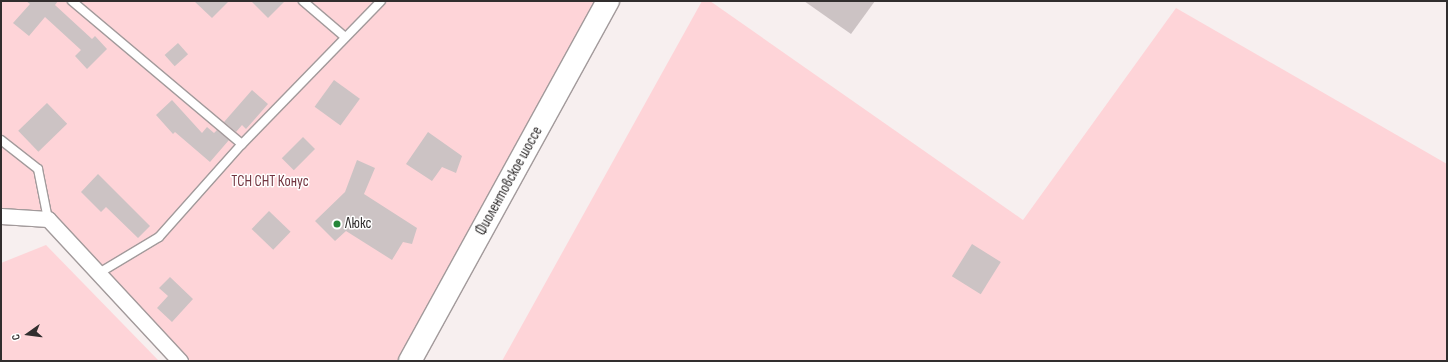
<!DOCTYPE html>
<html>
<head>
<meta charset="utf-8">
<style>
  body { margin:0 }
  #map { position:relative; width:1448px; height:362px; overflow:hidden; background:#f7efef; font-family:"Sofia Sans Condensed",sans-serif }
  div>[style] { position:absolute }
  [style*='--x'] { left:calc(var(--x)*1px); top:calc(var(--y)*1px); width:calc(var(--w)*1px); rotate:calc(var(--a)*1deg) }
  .green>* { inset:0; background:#fed4d8 }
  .building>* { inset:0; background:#ccc3c4; transform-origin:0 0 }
  .roads { filter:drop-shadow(1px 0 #a29a9b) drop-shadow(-1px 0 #a29a9b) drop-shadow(0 1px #a29a9b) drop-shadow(0 -1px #a29a9b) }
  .lane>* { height:8px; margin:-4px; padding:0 4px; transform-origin:4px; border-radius:4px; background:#fff }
  .street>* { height:15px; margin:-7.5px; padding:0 7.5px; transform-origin:7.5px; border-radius:7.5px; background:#fff }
  .secondary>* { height:22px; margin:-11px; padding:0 11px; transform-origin:11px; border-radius:11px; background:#fff }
  .dots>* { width:11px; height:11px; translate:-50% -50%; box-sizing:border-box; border:2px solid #fff; border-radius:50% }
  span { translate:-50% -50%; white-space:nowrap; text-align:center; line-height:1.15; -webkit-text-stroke:3px #fff; paint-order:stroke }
  .street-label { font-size:15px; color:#312e2e }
  .park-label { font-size:15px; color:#72343f }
  .poi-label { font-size:15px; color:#312e2e }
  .left { translate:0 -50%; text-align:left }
  .frame { position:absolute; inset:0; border:2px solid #312e2e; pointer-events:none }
  .north { position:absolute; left:8px; top:314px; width:40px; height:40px; -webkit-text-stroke:3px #fff; paint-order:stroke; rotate:256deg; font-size:11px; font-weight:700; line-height:16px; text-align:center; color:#312e2e }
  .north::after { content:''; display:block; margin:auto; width:14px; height:18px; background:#312e2e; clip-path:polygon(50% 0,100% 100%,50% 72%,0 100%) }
</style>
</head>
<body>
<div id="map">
  <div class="green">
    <div style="clip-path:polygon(1px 1px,597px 1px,399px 361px,175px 361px,53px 215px,1px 210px)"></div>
    <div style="clip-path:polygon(702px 1px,710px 1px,1023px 220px,1176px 8px,1447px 164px,1447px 361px,502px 361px)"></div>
    <div style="clip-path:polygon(46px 245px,159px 361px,1px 361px,1px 263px)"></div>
  </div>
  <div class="building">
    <div style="clip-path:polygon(26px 1px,58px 1px,55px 5px,92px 39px,95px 36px,107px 49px,87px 69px,75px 56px,81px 50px,45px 17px,29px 36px,13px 23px,30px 4px)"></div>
    <div style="clip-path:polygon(194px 1px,229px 1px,212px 18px)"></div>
    <div style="clip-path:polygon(251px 1px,285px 1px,268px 18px)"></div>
    <div style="clip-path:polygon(804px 1px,875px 1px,851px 34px)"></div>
    <div style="left:178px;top:43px;width:15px;height:18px;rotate:48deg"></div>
    <div style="left:334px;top:80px;width:32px;height:33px;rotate:36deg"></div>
    <div style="clip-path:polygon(252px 90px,268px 104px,246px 129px,242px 125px,236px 132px,224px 122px)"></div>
    <div style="clip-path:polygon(172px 100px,202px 133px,207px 127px,214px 133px,217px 130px,229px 140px,210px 162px,175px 132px,173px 134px,156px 115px)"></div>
    <div style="left:47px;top:103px;width:29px;height:40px;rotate:46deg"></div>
    <div style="clip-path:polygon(428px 132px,462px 156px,456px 173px,442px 167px,432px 181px,406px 164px)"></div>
    <div style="left:303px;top:137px;width:17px;height:30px;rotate:45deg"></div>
    <div style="clip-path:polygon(357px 160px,375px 168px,364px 194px,417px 228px,412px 244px,403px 242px,392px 260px,346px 231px,335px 241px,315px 221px,345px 192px)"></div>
    <div style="clip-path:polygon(98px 174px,150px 226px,138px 238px,106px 207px,101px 212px,81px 192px)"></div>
    <div style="left:269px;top:211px;width:30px;height:25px;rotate:44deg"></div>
    <div style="left:972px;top:244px;width:34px;height:38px;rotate:32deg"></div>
    <div style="clip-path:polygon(170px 277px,193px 299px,172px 322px,157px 308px,168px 296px,159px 288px)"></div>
  </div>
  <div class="roads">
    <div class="lane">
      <div style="--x:72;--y:1;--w:222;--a:40.1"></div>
      <div style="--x:303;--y:1;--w:55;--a:40.6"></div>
      <div style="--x:1;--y:140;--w:47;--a:38.1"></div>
      <div style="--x:38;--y:169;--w:51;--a:78.7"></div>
      <div style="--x:99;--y:273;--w:70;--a:-31"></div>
      <div style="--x:159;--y:237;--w:125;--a:-48.3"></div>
      <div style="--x:242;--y:144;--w:199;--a:-45.8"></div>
    </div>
    <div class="street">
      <div style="--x:1;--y:216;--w:47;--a:3.7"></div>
      <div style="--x:48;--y:219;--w:194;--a:47.1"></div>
    </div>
    <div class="secondary">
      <div style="--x:410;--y:361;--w:411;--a:-61.2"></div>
    </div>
  </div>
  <div class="dots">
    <div style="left:337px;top:224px;background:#258639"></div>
  </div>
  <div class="street-label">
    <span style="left:509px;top:181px;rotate:-61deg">Фиолентовское шоссе</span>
  </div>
  <div class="park-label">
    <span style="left:270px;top:182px">ТСН СНТ Конус</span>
  </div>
  <div class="poi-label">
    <span class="left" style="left:345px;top:224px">Люкс</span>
  </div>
  <div class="frame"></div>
  <div class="north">С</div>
</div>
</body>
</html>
